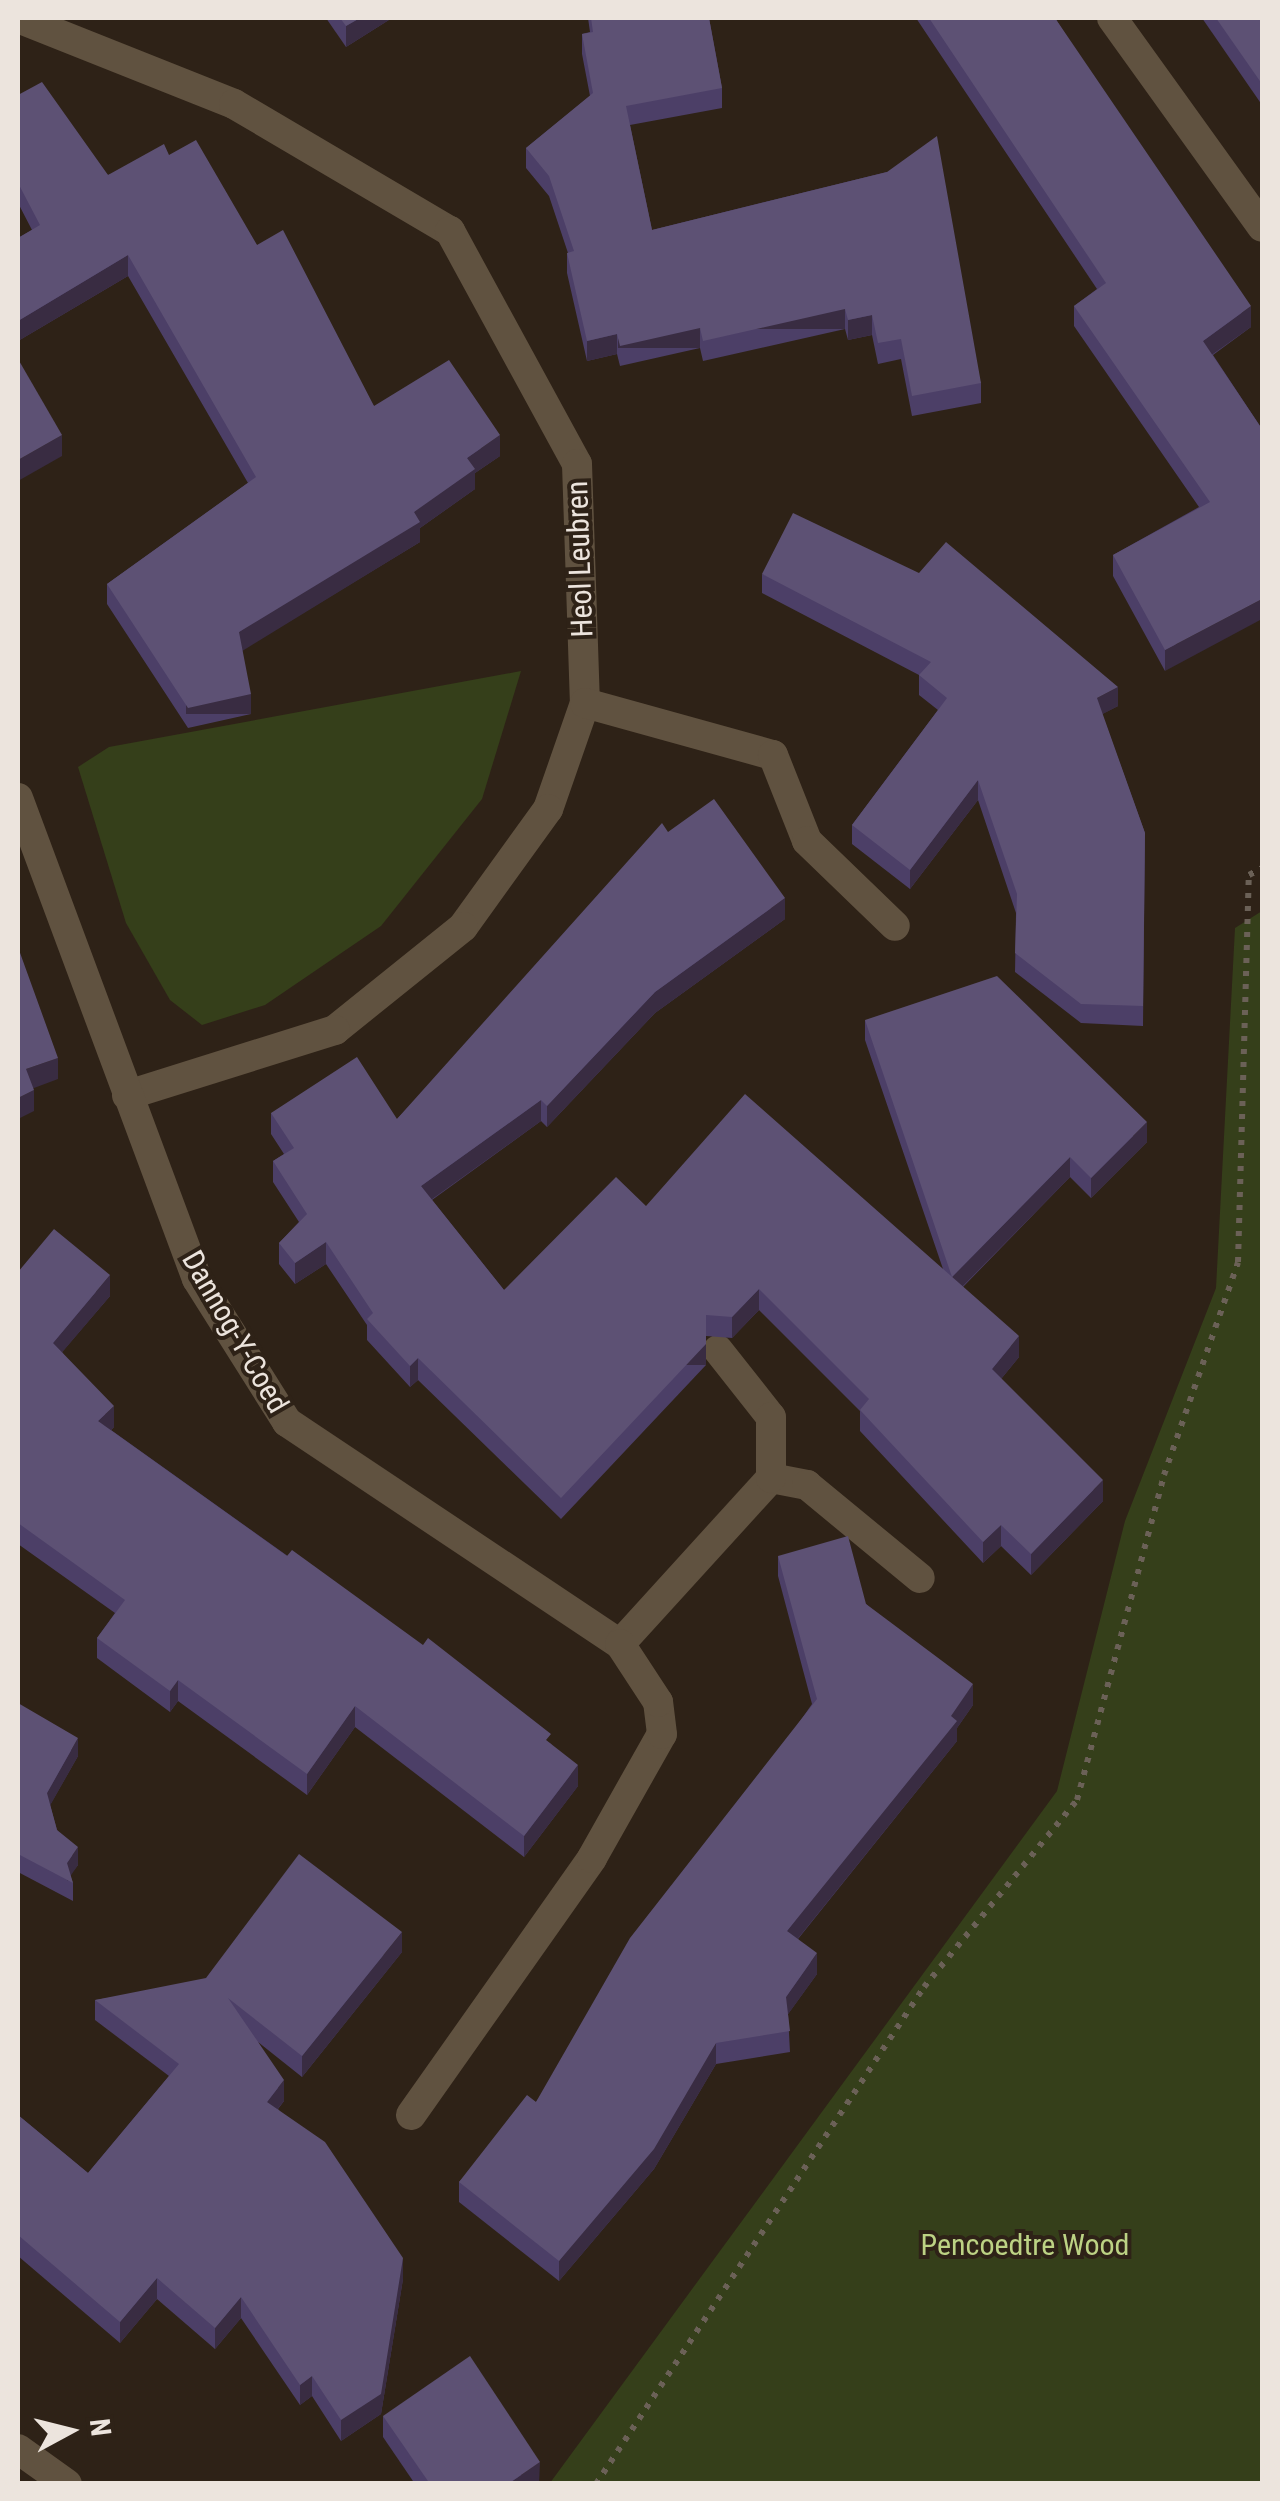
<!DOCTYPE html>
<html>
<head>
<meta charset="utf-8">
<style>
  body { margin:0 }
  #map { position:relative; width:1280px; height:2501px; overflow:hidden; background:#2e2217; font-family:"Roboto Condensed",sans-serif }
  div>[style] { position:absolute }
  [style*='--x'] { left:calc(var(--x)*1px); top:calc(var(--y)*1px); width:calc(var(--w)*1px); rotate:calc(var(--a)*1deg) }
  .green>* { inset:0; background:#353f1a }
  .path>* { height:6px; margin-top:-3px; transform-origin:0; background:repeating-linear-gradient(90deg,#6b6157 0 5px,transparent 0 13px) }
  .minor>* { height:30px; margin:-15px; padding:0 15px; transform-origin:15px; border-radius:15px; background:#605240 }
  .wall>* { inset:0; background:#4c3f67 }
  .shaded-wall>* { inset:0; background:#392c42; transform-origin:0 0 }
  .building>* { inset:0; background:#5d5174 }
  span { translate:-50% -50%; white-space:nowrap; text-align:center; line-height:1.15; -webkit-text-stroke:8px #2e2217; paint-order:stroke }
  .street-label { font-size:30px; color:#ece4dd }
  .park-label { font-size:30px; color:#bcd284 }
  .frame { position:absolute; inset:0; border:20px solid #ece4dd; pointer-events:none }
  .north { position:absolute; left:20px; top:2381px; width:100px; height:100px; -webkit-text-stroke:8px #2e2217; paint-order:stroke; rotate:83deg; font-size:28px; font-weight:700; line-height:40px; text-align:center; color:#ece4dd }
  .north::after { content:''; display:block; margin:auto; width:35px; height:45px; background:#ece4dd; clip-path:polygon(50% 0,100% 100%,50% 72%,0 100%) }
</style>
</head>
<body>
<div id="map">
  <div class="green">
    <div style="clip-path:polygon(521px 671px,482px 799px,381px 926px,265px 1005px,202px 1025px,170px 1000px,126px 923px,78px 767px,109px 747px)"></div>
    <div style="clip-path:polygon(1262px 911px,1262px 2483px,550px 2483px,1057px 1791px,1125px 1521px,1216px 1288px,1235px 928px)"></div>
  </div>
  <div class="path">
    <div style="--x:596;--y:2484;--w:595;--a:-56.58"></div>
    <div style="--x:924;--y:1987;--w:242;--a:-50.7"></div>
    <div style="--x:1077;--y:1800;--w:336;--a:-75"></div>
    <div style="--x:1164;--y:1475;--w:225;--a:-70.8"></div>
    <div style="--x:1238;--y:1262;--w:387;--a:-88.4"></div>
    <div style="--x:1249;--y:875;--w:15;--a:-28"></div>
  </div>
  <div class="minor">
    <div style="--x:18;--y:18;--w:232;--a:21.7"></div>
    <div style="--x:234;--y:104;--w:251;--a:30.5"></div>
    <div style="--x:450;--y:231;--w:265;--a:61.4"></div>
    <div style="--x:577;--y:464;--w:239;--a:88.1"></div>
    <div style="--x:585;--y:703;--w:112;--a:109.2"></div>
    <div style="--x:548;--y:809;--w:145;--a:125.8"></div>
    <div style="--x:463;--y:927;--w:164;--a:141.2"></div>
    <div style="--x:335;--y:1030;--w:218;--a:162.6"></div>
    <div style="--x:1112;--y:18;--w:257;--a:54.3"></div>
    <div style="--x:585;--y:703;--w:195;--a:15.5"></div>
    <div style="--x:773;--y:755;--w:92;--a:68.4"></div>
    <div style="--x:807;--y:841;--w:122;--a:44"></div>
    <div style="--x:18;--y:798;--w:513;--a:69.59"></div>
    <div style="--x:197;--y:1279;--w:169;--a:57.8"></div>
    <div style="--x:287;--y:1422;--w:400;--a:33.7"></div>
    <div style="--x:620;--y:1644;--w:224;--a:-47.7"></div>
    <div style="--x:771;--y:1478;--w:37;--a:11"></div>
    <div style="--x:807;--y:1485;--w:146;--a:39.5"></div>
    <div style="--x:718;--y:1350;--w:85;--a:51.7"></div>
    <div style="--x:771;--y:1417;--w:61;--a:90"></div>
    <div style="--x:411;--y:2115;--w:314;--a:-54.8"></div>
    <div style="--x:592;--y:1858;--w:142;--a:-60.6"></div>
    <div style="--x:662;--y:1734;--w:32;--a:-97"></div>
    <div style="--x:658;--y:1702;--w:69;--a:-123.2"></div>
    <div style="--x:18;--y:2449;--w:60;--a:35.5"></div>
  </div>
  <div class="wall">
    <div style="clip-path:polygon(326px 18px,392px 18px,346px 47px)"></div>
    <div style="clip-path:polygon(588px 18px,709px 18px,722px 88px,722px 108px,630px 125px,652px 230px,887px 172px,981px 383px,981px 403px,912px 416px,901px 359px,878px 364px,872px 335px,848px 340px,845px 329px,703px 361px,700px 348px,620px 366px,617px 354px,587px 361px,567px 273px,567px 253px,568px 253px,549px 196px,526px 168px,526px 148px,590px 96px,582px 54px,582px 34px,590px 32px)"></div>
    <div style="clip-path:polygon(916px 18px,1055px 18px,1251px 327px,1213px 355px,1262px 429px,1165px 671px,1113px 576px,1113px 555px,1199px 507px,1074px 326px,1074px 306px,1097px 289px)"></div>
    <div style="clip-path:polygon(1202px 18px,1262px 18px,1262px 105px)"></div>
    <div style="clip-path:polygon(18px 95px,108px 175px,169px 155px,257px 245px,374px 406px,500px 456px,475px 473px,475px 489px,420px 528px,420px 542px,242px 650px,251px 714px,188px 728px,107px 604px,107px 584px,248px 483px,128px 276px,18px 341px,18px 238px,32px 230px,18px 203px)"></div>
    <div style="clip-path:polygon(762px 574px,1118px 706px,1102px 714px,1145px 833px,1143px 1026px,1081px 1023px,1015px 972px,1016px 913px,978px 800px,910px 889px,852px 844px,852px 825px,938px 710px,919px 695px,919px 675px,762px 593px)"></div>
    <div style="clip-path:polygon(668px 832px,785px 919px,655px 1013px,547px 1127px,541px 1121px,432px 1200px,504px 1290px,646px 1206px,943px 1269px,865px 1040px,865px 1020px,1147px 1142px,1091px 1198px,1070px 1177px,963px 1287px,1019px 1357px,1001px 1379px,1103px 1501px,1031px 1575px,1001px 1546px,983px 1563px,860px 1431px,860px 1411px,759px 1310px,732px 1338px,706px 1336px,706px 1365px,561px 1519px,418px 1380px,410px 1387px,367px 1340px,367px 1325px,326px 1264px,295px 1284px,279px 1264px,279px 1243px,299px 1222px,273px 1182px,273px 1161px,284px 1154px,271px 1134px,271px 1113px,397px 1119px)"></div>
    <div style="clip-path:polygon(18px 1272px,110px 1296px,62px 1352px,114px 1427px,111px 1430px,551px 1744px,578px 1786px,524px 1857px,355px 1727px,307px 1795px,178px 1701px,170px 1712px,97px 1658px,97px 1638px,115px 1613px,18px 1544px)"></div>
    <div style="clip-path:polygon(778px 1556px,866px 1604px,973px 1705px,957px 1728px,957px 1741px,798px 1939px,817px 1974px,788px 2014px,790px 2052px,716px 2064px,654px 2169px,559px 2281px,459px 2202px,459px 2182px,536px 2102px,812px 1704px,778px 1576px)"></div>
    <div style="clip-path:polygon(18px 1703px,78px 1756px,50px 1805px,57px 1830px,78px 1865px,70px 1875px,73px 1883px,73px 1901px,18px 1872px)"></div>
    <div style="clip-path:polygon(402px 1952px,302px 2077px,258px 2042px,284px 2101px,278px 2109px,403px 2279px,381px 2414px,341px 2441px,312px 2396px,300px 2405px,241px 2318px,215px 2349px,157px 2299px,120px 2343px,18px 2256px,18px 2115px,88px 2173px,169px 2076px,95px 2020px,95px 2000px)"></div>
    <div style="clip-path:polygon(383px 2416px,540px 2483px,415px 2484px,383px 2437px)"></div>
  </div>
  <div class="shaded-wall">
    <div style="clip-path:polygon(360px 18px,392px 18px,346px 47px,346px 26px)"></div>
    <div style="clip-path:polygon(128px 255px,128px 276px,18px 341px,18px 321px)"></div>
    <div style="clip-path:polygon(1251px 306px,1251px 327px,1203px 361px,1203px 341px)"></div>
    <div style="left:845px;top:309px;width:20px;height:146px;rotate:90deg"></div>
    <div style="clip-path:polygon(872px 315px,872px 335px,848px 340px,848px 320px)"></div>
    <div style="left:700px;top:328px;width:20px;height:82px;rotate:90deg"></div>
    <div style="clip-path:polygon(617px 334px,617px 354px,587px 361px,587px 341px)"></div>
    <div style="clip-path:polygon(62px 435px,62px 456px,18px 481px,18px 460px)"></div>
    <div style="clip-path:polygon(500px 435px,500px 456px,475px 473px,475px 489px,420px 528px,420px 542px,239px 653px,239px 632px,414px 512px,467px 458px)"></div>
    <div style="clip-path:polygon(1262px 599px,1262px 619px,1165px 671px,1165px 650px)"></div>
    <div style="clip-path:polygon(1118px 687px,1118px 706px,1097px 717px,1097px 698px)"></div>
    <div style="left:251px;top:694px;width:20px;height:65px;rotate:90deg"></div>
    <div style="clip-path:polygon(978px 780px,978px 800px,910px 889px,910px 870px)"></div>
    <div style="clip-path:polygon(785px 898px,785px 919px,655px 1013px,547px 1127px,547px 1106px,655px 992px)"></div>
    <div style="clip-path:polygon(58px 1058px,58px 1079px,26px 1091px,26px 1069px)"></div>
    <div style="clip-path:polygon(34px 1090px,34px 1111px,18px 1119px,18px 1098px)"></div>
    <div style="clip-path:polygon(541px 1100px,541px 1121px,421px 1207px,421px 1186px)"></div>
    <div style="clip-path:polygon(1147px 1122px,1147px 1142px,1091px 1198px,1091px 1178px)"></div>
    <div style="clip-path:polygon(1070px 1157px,1070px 1177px,952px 1297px,952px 1277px)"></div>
    <div style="clip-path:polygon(326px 1242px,326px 1264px,295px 1284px,295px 1263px)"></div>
    <div style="clip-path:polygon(110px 1275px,110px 1296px,53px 1363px,53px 1343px)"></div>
    <div style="clip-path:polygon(759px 1289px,759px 1310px,732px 1338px,732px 1317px)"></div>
    <div style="clip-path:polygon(1019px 1336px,1019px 1357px,992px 1390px,992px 1369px)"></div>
    <div style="left:706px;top:1344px;width:21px;height:212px;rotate:90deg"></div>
    <div style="clip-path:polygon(418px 1358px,418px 1380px,410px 1387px,410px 1366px)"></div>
    <div style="clip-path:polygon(114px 1406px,114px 1427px,98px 1442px,98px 1421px)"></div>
    <div style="clip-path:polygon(1103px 1480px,1103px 1501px,1031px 1575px,1031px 1554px)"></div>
    <div style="clip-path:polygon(1001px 1525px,1001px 1546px,983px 1563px,983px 1542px)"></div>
    <div style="clip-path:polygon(178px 1680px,178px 1701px,170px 1712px,170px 1691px)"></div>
    <div style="clip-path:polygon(973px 1684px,973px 1705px,957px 1728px,957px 1741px,787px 1952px,787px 1931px)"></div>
    <div style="clip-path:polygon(355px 1706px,355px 1727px,307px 1795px,307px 1774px)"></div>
    <div style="clip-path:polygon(78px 1738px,78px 1756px,47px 1811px,47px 1793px)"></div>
    <div style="clip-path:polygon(578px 1765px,578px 1786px,524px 1857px,524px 1836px)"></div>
    <div style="clip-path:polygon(78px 1847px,78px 1865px,67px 1881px,67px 1863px)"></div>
    <div style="clip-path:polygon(402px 1932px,402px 1952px,302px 2077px,302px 2056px)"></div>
    <div style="clip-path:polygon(817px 1953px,817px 1974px,786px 2017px,786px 1997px)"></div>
    <div style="clip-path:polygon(716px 2043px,716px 2064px,654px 2169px,559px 2281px,559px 2261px)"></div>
    <div style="clip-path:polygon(284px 2080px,284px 2101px,267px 2122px,267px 2102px)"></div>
    <div style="clip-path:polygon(403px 2258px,403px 2279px,381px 2414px,341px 2441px,341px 2420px)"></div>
    <div style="clip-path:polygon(157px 2278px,157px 2299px,120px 2343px,120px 2322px)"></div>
    <div style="clip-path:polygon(241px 2297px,241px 2318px,215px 2349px,215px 2328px)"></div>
    <div style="clip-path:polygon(312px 2376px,312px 2396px,300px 2405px,300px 2385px)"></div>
    <div style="clip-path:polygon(540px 2462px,539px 2484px,508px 2484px)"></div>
  </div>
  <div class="building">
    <div style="clip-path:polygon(340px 18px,360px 18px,346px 26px)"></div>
    <div style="clip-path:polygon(591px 18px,709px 18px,722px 88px,626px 106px,652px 230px,887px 172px,937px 136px,981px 383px,912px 396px,901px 339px,878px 343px,872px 315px,848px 320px,845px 309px,703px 341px,700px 328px,620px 346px,617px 334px,587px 341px,567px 253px,574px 251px,549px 176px,526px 148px,593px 93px,582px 34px,593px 32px)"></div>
    <div style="clip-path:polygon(929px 18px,1055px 18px,1251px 306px,1203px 341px,1262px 429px,1262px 599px,1165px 650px,1113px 555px,1210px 502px,1074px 306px,1106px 283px)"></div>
    <div style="clip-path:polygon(1216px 18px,1262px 18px,1262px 84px)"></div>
    <div style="clip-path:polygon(42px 82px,108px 175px,164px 144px,169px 155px,196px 140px,257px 245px,283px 230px,374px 406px,449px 360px,500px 435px,467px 458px,475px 469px,414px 512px,420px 522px,239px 632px,251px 694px,188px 708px,107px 584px,256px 477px,128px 255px,18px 321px,18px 238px,40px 225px,18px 183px,18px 95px)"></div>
    <div style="clip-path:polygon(18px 359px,62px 435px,18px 460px)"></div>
    <div style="clip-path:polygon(793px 513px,919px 573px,946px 542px,1118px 687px,1097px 698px,1145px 833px,1143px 1006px,1081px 1004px,1015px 953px,1017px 894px,978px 780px,910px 870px,852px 825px,947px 698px,919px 675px,931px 662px,762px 574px)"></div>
    <div style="clip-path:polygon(714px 799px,785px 898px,655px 992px,547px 1106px,541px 1100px,421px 1186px,504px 1290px,616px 1177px,646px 1206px,745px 1094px,1019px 1336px,992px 1369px,1103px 1480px,1031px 1554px,1001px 1525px,983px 1542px,860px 1410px,869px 1399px,759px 1289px,732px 1317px,706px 1315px,706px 1344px,561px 1498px,418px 1358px,410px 1366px,367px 1319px,373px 1313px,326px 1242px,295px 1263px,279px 1243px,307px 1214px,273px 1161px,294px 1148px,271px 1113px,357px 1057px,397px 1119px,662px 823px,668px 832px)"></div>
    <div style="clip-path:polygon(19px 950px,58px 1058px,26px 1069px,34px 1090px,18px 1098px,18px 951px)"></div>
    <div style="clip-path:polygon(997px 976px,1147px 1122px,1091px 1178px,1070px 1157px,952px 1277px,865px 1020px)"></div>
    <div style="clip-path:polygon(54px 1229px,110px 1275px,53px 1343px,114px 1406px,98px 1421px,287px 1556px,292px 1550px,423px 1645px,428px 1638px,551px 1734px,546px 1740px,578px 1765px,524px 1836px,355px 1706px,307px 1774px,178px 1680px,170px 1691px,97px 1638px,125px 1600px,18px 1523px,18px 1272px)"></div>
    <div style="clip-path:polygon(848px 1536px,866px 1604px,973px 1684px,951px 1716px,957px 1721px,787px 1931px,817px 1953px,786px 1997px,790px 2031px,716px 2043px,654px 2149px,559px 2261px,459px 2182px,527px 2095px,536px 2102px,630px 1938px,817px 1699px,778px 1556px)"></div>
    <div style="clip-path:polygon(18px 1703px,78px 1738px,47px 1793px,57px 1830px,78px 1847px,67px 1863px,73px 1883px,18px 1854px)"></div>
    <div style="clip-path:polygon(299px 1854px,402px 1932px,302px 2056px,228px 1998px,284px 2080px,267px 2102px,325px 2142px,403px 2258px,381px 2394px,341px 2420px,312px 2376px,300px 2385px,241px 2297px,215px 2328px,157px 2278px,120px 2322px,18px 2235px,18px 2115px,88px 2173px,179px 2064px,95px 2000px,206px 1978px)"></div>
    <div style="clip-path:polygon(470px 2356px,540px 2462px,508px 2484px,430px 2484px,383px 2416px)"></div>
  </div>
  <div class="street-label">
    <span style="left:580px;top:559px;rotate:-92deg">Heol Leubren</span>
    <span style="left:235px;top:1332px;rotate:60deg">Dannog-Y-Coed</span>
  </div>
  <div class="park-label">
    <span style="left:1025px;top:2245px">Pencoedtre Wood</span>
  </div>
  <div class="frame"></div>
  <div class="north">N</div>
</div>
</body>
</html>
